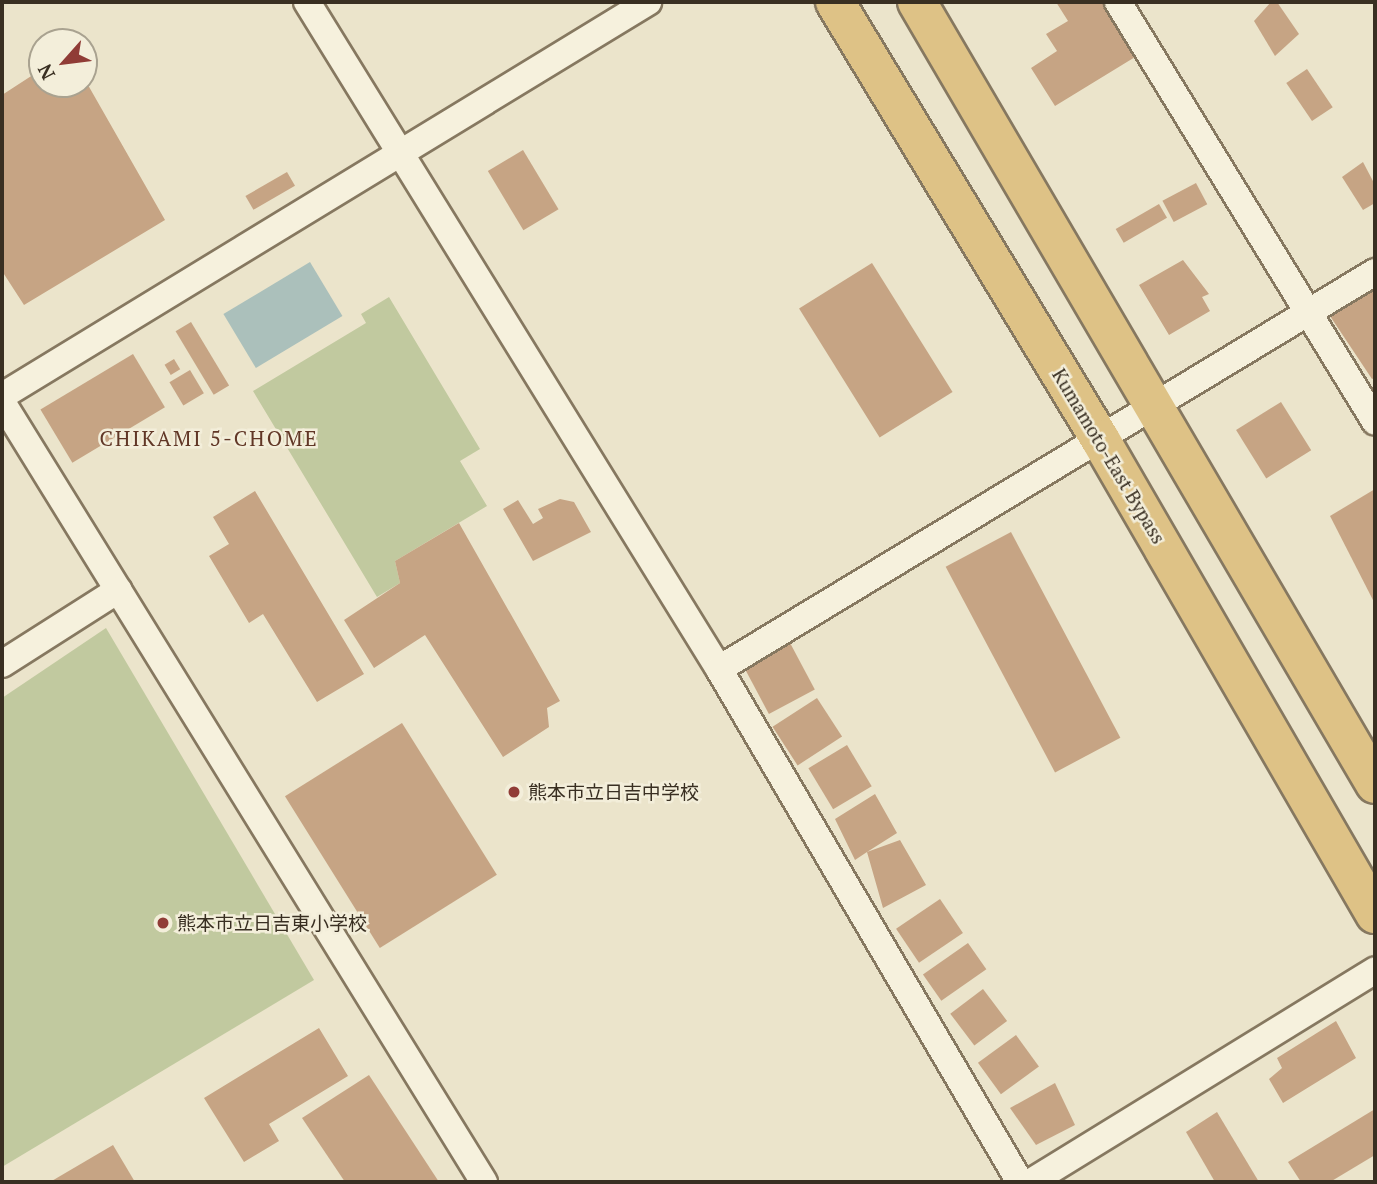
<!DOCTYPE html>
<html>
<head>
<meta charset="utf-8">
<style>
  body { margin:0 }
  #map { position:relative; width:1377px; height:1184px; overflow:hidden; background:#ebe4cb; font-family:"PT Serif","Noto Sans JP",serif }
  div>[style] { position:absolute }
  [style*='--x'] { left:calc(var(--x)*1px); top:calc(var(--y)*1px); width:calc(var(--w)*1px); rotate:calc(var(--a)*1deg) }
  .green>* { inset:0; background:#c1c99f }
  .water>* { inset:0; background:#abc0bb; transform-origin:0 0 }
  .building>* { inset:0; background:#c6a484; transform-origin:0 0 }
  .roads { filter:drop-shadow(2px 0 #867860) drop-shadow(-2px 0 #867860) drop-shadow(0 2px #867860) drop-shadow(0 -2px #867860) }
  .minor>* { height:26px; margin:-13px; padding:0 13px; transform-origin:13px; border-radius:13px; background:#f6f1dd }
  .trunk>* { height:38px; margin:-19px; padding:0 19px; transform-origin:19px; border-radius:19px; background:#dec286 }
  .dots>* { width:19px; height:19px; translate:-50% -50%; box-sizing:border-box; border:4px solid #f3eeda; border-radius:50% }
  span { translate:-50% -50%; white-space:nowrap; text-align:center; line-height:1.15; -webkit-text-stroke:5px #f3eeda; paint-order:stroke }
  .street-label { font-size:19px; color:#392f22 }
  .poi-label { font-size:19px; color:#392f22 }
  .left { translate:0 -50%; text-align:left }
  .neighbourhood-label { font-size:21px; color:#613726; letter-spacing:2px }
  .frame { position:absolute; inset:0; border:4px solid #392f22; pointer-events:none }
  .north { position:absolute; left:28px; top:28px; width:70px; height:70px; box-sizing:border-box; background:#f3eeda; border:2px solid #a9a290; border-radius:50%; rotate:242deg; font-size:19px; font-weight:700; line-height:28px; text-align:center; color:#392f22 }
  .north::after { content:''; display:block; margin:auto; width:24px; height:32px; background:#903c36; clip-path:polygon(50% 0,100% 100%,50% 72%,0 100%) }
</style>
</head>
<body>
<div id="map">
  <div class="green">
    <div style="clip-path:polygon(389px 297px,480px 449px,460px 461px,487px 506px,395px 561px,400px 583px,377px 597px,253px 391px,366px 323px,361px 314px)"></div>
    <div style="clip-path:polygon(106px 628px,314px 980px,2px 1167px,2px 698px)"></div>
  </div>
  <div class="water">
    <div style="left:310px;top:262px;width:63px;height:101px;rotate:59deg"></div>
  </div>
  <div class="building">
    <div style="clip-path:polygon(1056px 2px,1108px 2px,1140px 54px,1055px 106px,1031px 68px,1057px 51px,1046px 34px,1068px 21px)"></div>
    <div style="clip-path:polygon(1271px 2px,1277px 2px,1299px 34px,1275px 56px,1254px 21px)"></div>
    <div style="clip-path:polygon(42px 69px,42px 84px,84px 84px,84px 78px,165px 220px,24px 305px,2px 271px,2px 95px)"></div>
    <div style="left:1307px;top:69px;width:46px;height:25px;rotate:56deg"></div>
    <div style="left:523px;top:150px;width:69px;height:41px;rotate:59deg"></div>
    <div style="clip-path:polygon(1363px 162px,1375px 185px,1375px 203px,1363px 210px,1342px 177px)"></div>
    <div style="left:287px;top:172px;width:16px;height:48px;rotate:60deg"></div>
    <div style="left:1196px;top:183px;width:24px;height:38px;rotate:62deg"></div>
    <div style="left:1159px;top:204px;width:16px;height:50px;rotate:60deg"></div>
    <div style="clip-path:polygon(1183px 260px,1209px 294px,1202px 297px,1210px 311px,1169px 335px,1139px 285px)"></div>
    <div style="left:872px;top:263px;width:152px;height:86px;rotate:58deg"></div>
    <div style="clip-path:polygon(1375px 290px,1375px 378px,1372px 379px,1330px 316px)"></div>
    <div style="left:191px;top:322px;width:74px;height:18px;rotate:59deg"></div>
    <div style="left:133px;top:354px;width:62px;height:108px;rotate:59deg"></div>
    <div style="left:174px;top:359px;width:12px;height:11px;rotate:59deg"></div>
    <div style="left:190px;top:370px;width:27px;height:24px;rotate:59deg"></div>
    <div style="left:1281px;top:402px;width:57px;height:53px;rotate:58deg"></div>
    <div style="clip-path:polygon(1375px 489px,1375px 604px,1330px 516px)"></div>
    <div style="clip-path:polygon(255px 491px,364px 674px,317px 702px,263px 614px,249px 623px,209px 556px,229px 544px,213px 517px)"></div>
    <div style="clip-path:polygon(560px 499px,574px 502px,591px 532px,533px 561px,503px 509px,518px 500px,533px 524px,543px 518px,538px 509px)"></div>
    <div style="clip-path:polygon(459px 523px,560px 701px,547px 708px,549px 727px,503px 757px,425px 635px,374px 668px,344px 620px,400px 583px,395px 561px)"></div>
    <div style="left:1011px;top:532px;width:233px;height:74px;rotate:62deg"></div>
    <div style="left:789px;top:641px;width:55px;height:52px;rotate:62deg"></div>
    <div style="left:817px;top:698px;width:46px;height:53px;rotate:57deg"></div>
    <div style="left:402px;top:723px;width:179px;height:138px;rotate:58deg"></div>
    <div style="left:847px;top:745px;width:48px;height:45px;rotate:59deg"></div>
    <div style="clip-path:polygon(875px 794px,897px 833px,867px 852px,900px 840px,926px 885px,883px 908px,867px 852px,855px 860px,835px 819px)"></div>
    <div style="left:940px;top:899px;width:41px;height:53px;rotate:56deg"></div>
    <div style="left:968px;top:943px;width:32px;height:55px;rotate:55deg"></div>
    <div style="left:983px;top:989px;width:40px;height:41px;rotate:53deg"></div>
    <div style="clip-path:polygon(1336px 1021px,1356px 1058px,1283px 1103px,1269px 1079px,1282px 1068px,1277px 1058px)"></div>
    <div style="clip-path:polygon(319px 1028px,348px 1076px,269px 1124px,279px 1141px,244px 1162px,204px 1098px)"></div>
    <div style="left:1016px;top:1035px;width:39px;height:47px;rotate:54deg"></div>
    <div style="clip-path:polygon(369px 1075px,439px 1182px,345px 1182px,302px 1118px)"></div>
    <div style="clip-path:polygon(1055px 1083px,1075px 1125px,1036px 1145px,1010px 1108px)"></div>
    <div style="clip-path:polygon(1375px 1109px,1375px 1155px,1330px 1182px,1301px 1182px,1288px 1162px)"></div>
    <div style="clip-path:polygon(1217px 1112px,1259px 1182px,1215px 1182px,1186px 1132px)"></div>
    <div style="clip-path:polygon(113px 1145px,135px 1182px,50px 1182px)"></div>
  </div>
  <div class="roads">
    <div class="minor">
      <div style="--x:307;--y:2;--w:784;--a:58.3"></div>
      <div style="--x:719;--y:669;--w:595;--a:59.6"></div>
      <div style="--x:1118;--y:2;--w:492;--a:58.5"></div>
      <div style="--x:2;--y:396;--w:757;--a:-31.38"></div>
      <div style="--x:2;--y:402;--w:917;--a:58.29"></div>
      <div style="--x:2;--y:664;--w:138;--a:-32.5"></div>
      <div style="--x:719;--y:669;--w:767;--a:-31.18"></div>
      <div style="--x:1031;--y:1182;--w:404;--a:-31.6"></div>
    </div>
    <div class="trunk">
      <div style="--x:835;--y:2;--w:511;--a:58.77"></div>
      <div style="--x:1100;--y:439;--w:549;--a:59.93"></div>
      <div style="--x:917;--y:2;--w:906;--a:59.64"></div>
    </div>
  </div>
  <div class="dots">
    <div style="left:514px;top:792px;background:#903c36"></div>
    <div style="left:163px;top:923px;background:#903c36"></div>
  </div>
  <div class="street-label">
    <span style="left:1109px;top:456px;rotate:59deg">Kumamoto-East Bypass</span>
  </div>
  <div class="poi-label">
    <span class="left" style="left:528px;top:792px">熊本市立日吉中学校</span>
    <span class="left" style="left:177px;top:923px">熊本市立日吉東小学校</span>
  </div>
  <div class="neighbourhood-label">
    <span style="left:209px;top:438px">CHIKAMI 5-CHOME</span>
  </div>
  <div class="frame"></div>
  <div class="north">N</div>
</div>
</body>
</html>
